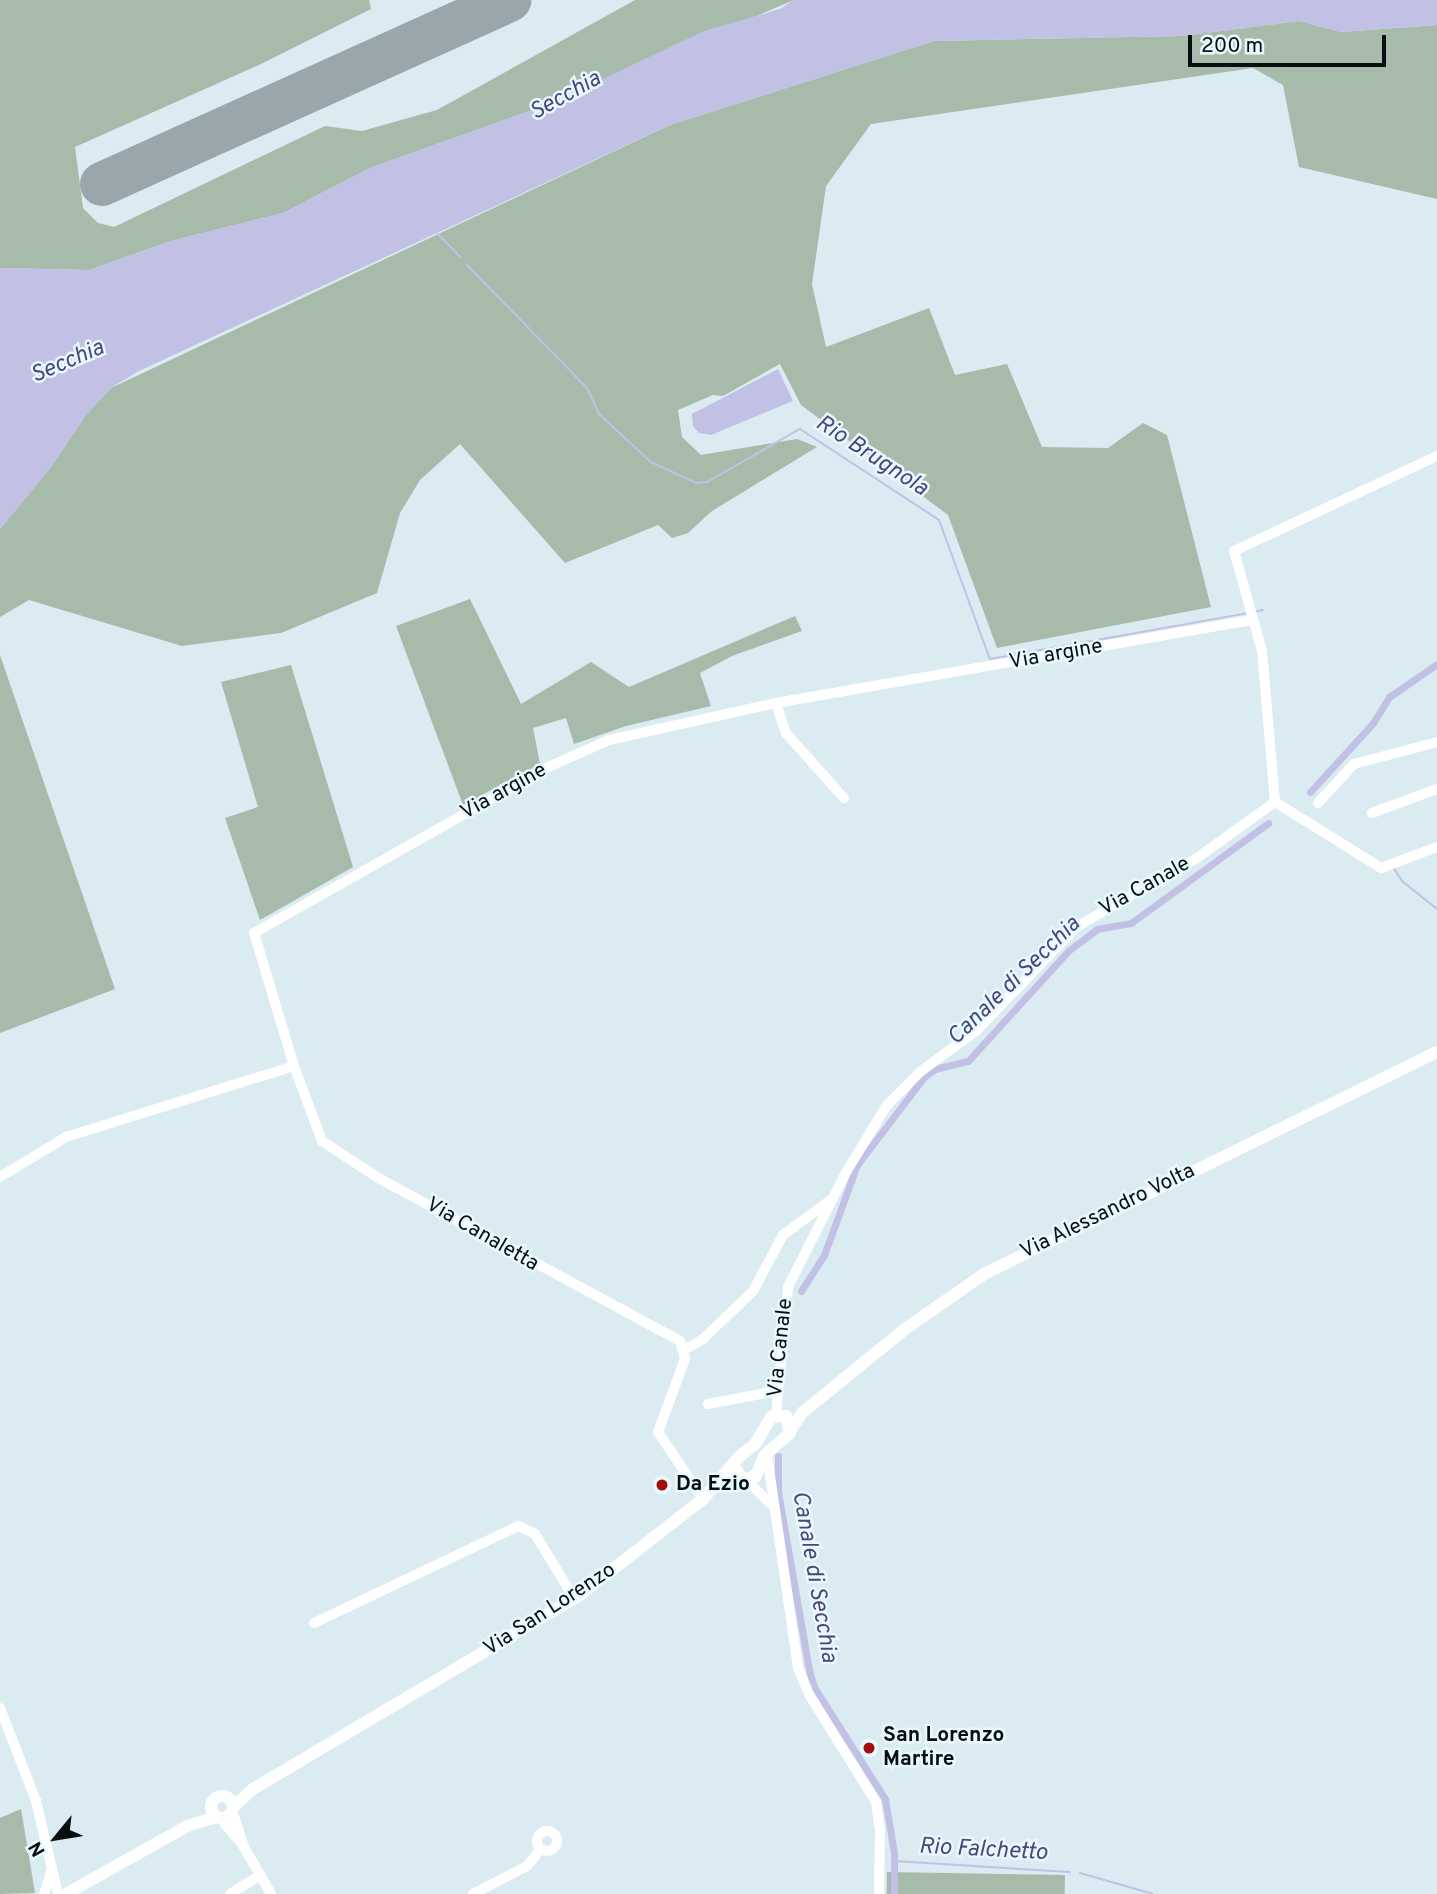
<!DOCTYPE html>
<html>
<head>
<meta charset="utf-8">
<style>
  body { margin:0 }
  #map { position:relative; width:1437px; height:1894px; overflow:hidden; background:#daebf1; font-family:Overpass,sans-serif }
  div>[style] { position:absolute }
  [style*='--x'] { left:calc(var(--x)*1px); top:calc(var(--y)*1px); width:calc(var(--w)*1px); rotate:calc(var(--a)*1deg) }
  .green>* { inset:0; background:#a7bbaa; transform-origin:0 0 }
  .water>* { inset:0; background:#c2c1e5 }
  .stream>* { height:2px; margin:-1px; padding:0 1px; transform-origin:1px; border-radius:1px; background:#c2c1e5 }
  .canal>* { height:7px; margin:-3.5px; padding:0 3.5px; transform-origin:3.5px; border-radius:3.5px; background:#c2c1e5 }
  .runway>* { height:44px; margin:-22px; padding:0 22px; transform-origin:22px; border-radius:22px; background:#99a6ac }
  .minor>* { height:10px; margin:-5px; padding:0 5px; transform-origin:5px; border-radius:5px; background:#fff }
  .minor>.ring { margin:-5px; padding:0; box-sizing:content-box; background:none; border:10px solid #fff; border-radius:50% }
  .major>* { height:12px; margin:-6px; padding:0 6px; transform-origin:6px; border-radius:6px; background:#fff }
  .major>.ring { margin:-6px; padding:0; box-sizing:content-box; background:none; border:12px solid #fff; border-radius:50% }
  .dots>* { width:19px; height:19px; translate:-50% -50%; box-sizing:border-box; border:4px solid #e7f9fe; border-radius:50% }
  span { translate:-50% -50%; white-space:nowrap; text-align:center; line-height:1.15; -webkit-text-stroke:5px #e7f9fe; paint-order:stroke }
  .street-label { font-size:21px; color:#090f11 }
  .poi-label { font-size:21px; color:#090f11; font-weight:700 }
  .left { translate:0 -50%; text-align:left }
  .water-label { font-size:23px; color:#4a4677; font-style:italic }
  .north { position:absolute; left:21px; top:1803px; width:70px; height:70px; -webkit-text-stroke:5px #e7f9fe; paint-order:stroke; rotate:240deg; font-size:19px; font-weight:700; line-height:28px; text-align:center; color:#090f11 }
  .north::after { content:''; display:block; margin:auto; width:24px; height:32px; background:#090f11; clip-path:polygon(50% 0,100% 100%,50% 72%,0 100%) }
  .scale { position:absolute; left:1188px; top:35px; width:198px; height:32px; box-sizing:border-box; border:4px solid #090f11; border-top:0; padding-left:9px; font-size:21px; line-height:24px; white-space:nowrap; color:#090f11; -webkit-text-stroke:5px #e7f9fe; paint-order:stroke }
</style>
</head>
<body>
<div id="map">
  <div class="green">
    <div style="clip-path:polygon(0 0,369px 0,371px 9px,259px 65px,75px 147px,83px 208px,98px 223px,114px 227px,325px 126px,362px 131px,437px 110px,635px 0,794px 0,552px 103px,370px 168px,283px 213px,171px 241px,89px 270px,0 268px)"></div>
    <div style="clip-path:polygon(1299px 21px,1341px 32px,1437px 25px,1437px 199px,1299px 167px,1283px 85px,1253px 68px,871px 124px,826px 186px,812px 284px,826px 347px,929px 308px,955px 375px,1007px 364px,1042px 447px,1108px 448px,1143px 423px,1167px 435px,1211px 607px,997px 648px,948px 515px,801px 405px,780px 364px,723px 396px,713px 395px,678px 410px,682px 437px,701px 455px,797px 439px,817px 447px,712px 511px,688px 533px,672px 538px,658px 525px,565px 563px,460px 444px,420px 480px,400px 513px,377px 593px,281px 633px,182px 646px,29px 600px,0 617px,0 529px,51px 467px,86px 415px,111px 388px,670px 125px,934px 41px,1181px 36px)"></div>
    <div style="clip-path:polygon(470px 599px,521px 704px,591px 662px,629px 687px,795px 616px,802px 631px,732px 656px,700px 673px,711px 706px,626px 726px,574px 744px,566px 718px,533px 728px,540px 764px,463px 805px,396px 626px)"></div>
    <div style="clip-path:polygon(0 655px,115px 989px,0 1033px)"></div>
    <div style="clip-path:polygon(291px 665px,353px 867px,260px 920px,225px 818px,258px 807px,221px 682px)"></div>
    <div style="clip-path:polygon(21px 1809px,35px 1893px,0 1894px,0 1818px)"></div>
    <div style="left:887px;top:1872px;width:178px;height:22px;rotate:1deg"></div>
  </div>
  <div class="water">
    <div style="clip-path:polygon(794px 0,1437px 0,1437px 25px,1341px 32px,1299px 21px,1181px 36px,934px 41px,670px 125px,137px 372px,111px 388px,86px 415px,51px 467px,0 529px,0 268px,89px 270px,171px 241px,283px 213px,370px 168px,552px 103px,704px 31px,780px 9px)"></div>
    <div style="clip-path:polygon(778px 369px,793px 401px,711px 435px,699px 433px,693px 426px,692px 414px)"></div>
  </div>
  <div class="stream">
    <div style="--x:438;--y:234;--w:33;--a:46"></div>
    <div style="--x:466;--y:264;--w:173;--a:45.7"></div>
    <div style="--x:587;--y:388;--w:29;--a:65"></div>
    <div style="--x:599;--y:414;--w:71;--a:42.7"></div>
    <div style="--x:651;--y:462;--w:50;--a:25"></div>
    <div style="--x:696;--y:483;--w:11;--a:-5"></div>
    <div style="--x:707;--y:482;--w:107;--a:-29.7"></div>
    <div style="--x:800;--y:429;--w:166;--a:33.2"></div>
    <div style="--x:939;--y:520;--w:148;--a:69.9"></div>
    <div style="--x:990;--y:659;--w:263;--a:-10.1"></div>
    <div style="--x:1254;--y:612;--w:9;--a:-13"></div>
    <div style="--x:1393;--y:867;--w:17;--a:57"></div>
    <div style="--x:1402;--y:881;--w:45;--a:38.7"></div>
    <div style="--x:894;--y:1861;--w:176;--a:3.6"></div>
    <div style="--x:1080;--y:1873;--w:76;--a:16"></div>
  </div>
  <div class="canal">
    <div style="--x:1310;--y:792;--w:93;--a:-47.6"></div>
    <div style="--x:1373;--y:723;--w:31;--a:-58"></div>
    <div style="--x:1389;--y:697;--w:58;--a:-34.5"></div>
    <div style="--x:801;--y:1291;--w:43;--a:-57.4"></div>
    <div style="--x:824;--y:1255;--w:96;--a:-69.9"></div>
    <div style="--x:857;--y:1165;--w:111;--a:-52.7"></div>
    <div style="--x:924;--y:1077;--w:14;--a:-36"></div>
    <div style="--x:935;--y:1069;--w:34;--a:-14"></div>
    <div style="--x:968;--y:1061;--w:149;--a:-47.7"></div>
    <div style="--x:1068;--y:951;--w:36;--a:-37"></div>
    <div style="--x:1097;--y:929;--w:35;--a:-10"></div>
    <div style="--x:1131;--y:923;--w:170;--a:-36.1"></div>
    <div style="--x:778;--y:1456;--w:36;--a:90"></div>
    <div style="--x:778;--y:1492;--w:181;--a:80.1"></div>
    <div style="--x:809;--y:1670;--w:18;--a:74"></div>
    <div style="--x:814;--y:1687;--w:133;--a:57.6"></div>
    <div style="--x:885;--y:1799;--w:55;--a:80.5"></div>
    <div style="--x:894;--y:1853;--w:41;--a:90"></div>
  </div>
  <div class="runway">
    <div style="--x:102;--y:184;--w:447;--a:-24.3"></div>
  </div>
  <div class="minor">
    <div style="--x:776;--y:703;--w:32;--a:72"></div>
    <div style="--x:786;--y:733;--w:87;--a:48.3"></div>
    <div style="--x:1275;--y:802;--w:152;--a:-94.9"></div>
    <div style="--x:1262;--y:651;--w:104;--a:-105.6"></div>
    <div style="--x:1234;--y:551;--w:224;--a:-25.1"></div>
    <div style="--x:1275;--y:802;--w:125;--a:31.9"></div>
    <div style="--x:1381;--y:868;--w:60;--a:-20.6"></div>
    <div style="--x:1318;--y:803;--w:53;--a:-47.3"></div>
    <div style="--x:1354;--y:764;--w:86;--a:-14.8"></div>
    <div style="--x:1372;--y:813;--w:69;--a:-20.3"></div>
    <div style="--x:0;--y:1177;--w:77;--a:-31.2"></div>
    <div style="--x:66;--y:1137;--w:239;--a:-17.3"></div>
    <div style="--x:686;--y:1349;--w:20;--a:-30"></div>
    <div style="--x:703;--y:1339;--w:69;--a:-43.8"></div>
    <div style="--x:753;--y:1291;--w:64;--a:-61.8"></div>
    <div style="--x:783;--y:1235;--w:61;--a:-36.3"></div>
    <div style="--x:708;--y:1404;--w:69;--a:-10.8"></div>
    <div style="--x:776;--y:1415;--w:129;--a:-84.6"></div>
    <div style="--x:788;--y:1287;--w:127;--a:-63.2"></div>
    <div style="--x:845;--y:1174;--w:81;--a:-58.7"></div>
    <div style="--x:887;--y:1105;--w:47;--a:-45"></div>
    <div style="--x:920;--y:1072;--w:71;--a:-36.4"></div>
    <div style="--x:977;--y:1030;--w:143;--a:-46.1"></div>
    <div style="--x:1076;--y:927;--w:139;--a:-29.7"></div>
    <div style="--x:1197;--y:858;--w:96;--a:-35.7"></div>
    <div style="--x:767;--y:1455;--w:215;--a:81.7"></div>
    <div style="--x:798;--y:1668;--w:30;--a:67"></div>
    <div style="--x:810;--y:1696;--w:125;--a:58.1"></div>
    <div style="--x:876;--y:1802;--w:27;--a:82"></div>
    <div style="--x:880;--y:1829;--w:65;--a:90.9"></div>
    <div style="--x:746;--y:1480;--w:35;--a:44"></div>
    <div style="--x:703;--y:1499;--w:81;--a:-123.9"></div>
    <div style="--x:658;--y:1432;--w:78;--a:-69.7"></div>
    <div style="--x:685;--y:1359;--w:19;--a:-106"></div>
    <div style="--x:680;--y:1341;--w:341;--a:-151.6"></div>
    <div style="--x:380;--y:1179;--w:69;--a:-146.8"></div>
    <div style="--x:322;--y:1141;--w:80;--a:-110.5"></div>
    <div style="--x:294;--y:1066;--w:139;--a:-106.7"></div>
    <div style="--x:254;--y:933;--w:335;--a:-29.5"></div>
    <div style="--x:546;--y:768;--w:69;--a:-24"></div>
    <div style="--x:609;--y:740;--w:171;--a:-12.5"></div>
    <div style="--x:776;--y:703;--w:484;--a:-9.9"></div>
    <div style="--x:314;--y:1623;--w:226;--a:-25.4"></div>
    <div style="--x:518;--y:1526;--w:19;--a:25"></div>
    <div style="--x:535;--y:1534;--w:75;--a:58.6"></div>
    <div style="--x:0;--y:1708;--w:100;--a:68.8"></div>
    <div style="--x:36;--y:1801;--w:96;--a:76.7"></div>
    <div style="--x:220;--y:1818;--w:38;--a:50"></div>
    <div style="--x:244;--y:1847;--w:39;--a:-108"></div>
    <div class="ring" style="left:537px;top:1831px;width:10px;height:10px"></div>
    <div style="--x:244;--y:1847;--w:54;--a:60.1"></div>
    <div style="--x:44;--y:1894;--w:26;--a:-72"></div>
    <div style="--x:230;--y:1894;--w:36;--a:-32"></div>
    <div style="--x:473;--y:1894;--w:61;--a:-27.4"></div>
    <div style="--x:527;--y:1866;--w:22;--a:-51"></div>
  </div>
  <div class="major">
    <div style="--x:791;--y:1429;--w:21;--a:-55"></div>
    <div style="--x:803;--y:1412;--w:132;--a:-39.1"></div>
    <div style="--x:905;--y:1329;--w:96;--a:-34.8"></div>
    <div style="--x:984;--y:1274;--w:504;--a:-26.11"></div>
    <div class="ring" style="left:211px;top:1796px;width:10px;height:10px"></div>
    <div style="--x:233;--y:1807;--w:27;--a:-42"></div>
    <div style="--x:253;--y:1789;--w:382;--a:-30.7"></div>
    <div style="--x:581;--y:1594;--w:155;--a:-37.9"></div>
    <div style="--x:703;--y:1499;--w:55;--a:-49.4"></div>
    <div style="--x:739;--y:1457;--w:22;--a:-39"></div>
    <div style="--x:756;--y:1443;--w:30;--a:-60"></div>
    <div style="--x:771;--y:1417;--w:15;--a:-4"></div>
    <div style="--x:786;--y:1416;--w:17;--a:77"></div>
    <div style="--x:790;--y:1433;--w:33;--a:139"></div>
    <div style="--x:765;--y:1455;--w:24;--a:114"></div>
    <div style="--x:755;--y:1477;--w:13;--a:171"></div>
    <div style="--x:742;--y:1479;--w:15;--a:-122"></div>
    <div style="--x:66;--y:1894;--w:139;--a:-29.3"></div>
    <div style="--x:187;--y:1826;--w:30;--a:-17"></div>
  </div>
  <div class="dots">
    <div style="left:662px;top:1485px;background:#a40d0a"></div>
    <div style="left:869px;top:1748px;background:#a40d0a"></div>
  </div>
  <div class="street-label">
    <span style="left:1056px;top:655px;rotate:-10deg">Via argine</span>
    <span style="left:504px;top:792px;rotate:-29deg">Via argine</span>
    <span style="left:1145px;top:887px;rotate:-29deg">Via Canale</span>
    <span style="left:1108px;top:1212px;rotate:-26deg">Via Alessandro Volta</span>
    <span style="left:482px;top:1235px;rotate:30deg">Via Canaletta</span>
    <span style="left:781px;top:1348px;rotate:-84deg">Via Canale</span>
    <span style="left:550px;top:1610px;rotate:-33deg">Via San Lorenzo</span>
  </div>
  <div class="poi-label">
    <span class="left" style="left:676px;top:1485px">Da Ezio</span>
    <span class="left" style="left:883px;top:1748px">San Lorenzo<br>Martire</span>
  </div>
  <div class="water-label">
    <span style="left:566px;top:97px;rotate:-29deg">Secchia</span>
    <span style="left:68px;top:363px;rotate:-23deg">Secchia</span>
    <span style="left:871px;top:457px;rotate:33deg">Rio Brugnola</span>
    <span style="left:1015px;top:982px;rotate:-44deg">Canale di Secchia</span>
    <span style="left:813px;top:1577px;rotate:80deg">Canale di Secchia</span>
    <span style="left:983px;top:1851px;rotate:3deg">Rio Falchetto</span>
  </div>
  <div class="north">N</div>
  <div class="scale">200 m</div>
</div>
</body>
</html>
